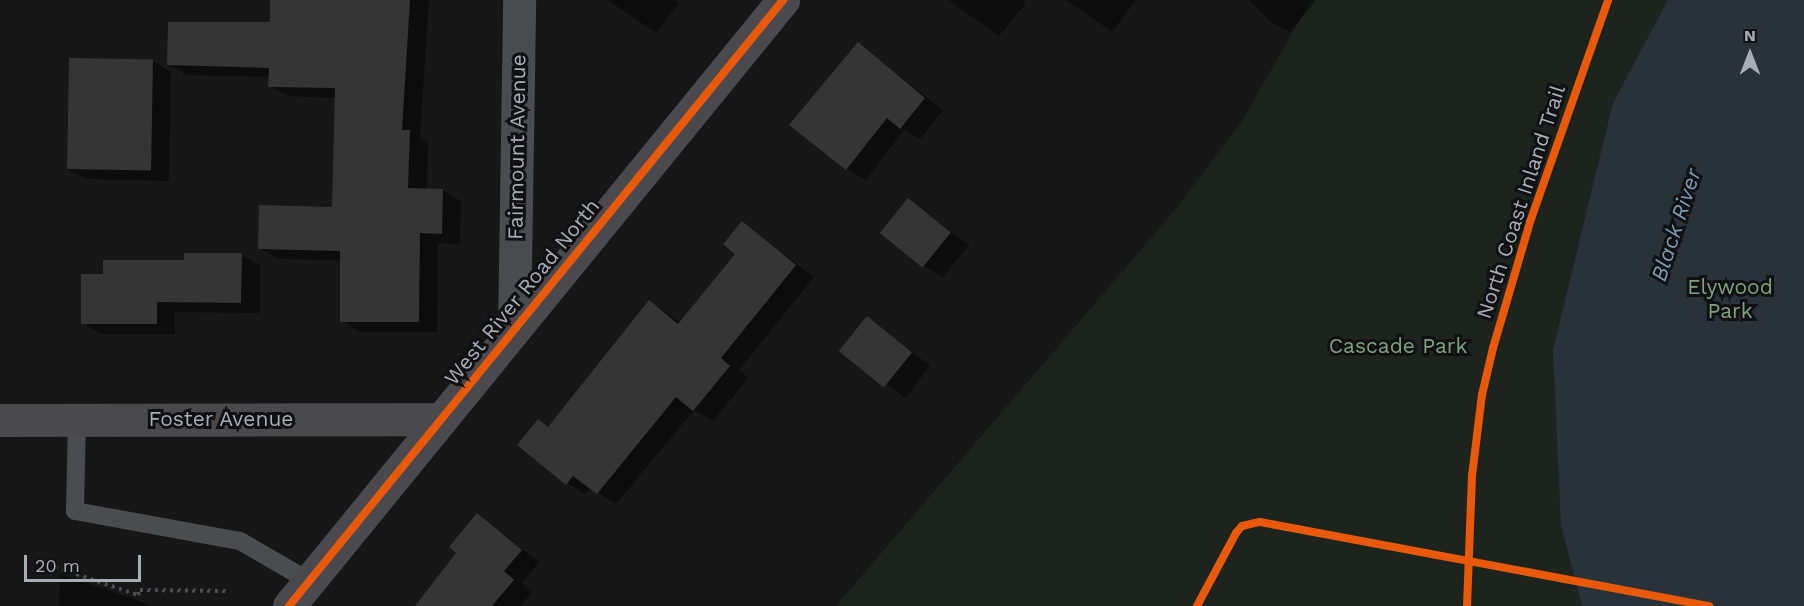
<!DOCTYPE html>
<html>
<head>
<meta charset="utf-8">
<style>
  body { margin:0 }
  #map { position:relative; width:1804px; height:606px; overflow:hidden; background:#171717; font-family:"Work Sans",sans-serif }
  div>[style] { position:absolute }
  [style*='--x'] { left:calc(var(--x)*1px); top:calc(var(--y)*1px); width:calc(var(--w)*1px); rotate:calc(var(--a)*1deg) }
  .green>* { inset:0; background:#1d241e }
  .water>* { inset:0; background:#2a3239 }
  .shadow>* { inset:0; background:#0007; transform-origin:0 0 }
  .building>* { inset:0; background:#353536; transform-origin:0 0 }
  .path>* { height:4px; margin-top:-2px; transform-origin:0; background:repeating-linear-gradient(90deg,#4d4e52 0 3px,transparent 0 7.5px) }
  .lane>* { height:18px; margin:-9px; padding:0 9px; transform-origin:9px; border-radius:9px; background:#4b4c50 }
  .street>* { height:33px; margin:-16.5px; padding:0 16.5px; transform-origin:16.5px; border-radius:16.5px; background:#4b4c50 }
  .secondary>* { height:33px; margin:-16.5px; padding:0 16.5px; transform-origin:16.5px; border-radius:16.5px; background:#4a4a4e }
  .cycleway>* { height:8px; margin:-4px; padding:0 4px; transform-origin:4px; border-radius:4px; background:#e8590c }
  span { translate:-50% -50%; white-space:nowrap; text-align:center; line-height:1.15; -webkit-text-stroke:6px #111113; paint-order:stroke }
  .street-label { font-size:21px; color:#a8adb8 }
  .park-label { font-size:21px; color:#7fa381 }
  .water-label { font-size:22px; color:#7f9bb3; font-style:italic }
  .north { position:absolute; left:1720px; top:24px; width:60px; height:60px; -webkit-text-stroke:4px #111113; paint-order:stroke; rotate:0deg; font-size:16px; font-weight:700; line-height:24px; text-align:center; color:#a8adb8 }
  .north::after { content:''; display:block; margin:auto; width:21px; height:27px; background:#a8adb8; clip-path:polygon(50% 0,100% 100%,50% 72%,0 100%) }
  .scale { position:absolute; left:24px; top:555px; width:117px; height:27px; box-sizing:border-box; border:3px solid #a8adb8; border-top:0; padding-left:8px; font-size:18px; line-height:21px; white-space:nowrap; color:#a8adb8; -webkit-text-stroke:4px #111113; paint-order:stroke }
</style>
</head>
<body>
<div id="map">
  <div class="green">
    <div style="clip-path:polygon(1311px 0,1804px 0,1804px 606px,836px 606px,1174px 211px,1242px 121px)"></div>
  </div>
  <div class="water">
    <div style="clip-path:polygon(1668px 0,1804px 0,1804px 606px,1582px 606px,1561px 525px,1553px 350px,1613px 103px)"></div>
  </div>
  <div class="shadow">
    <div style="clip-path:polygon(272px 0,429px 0,420px 138px,428px 142px,427px 190px,442px 190px,461px 201px,460px 244px,438px 243px,437px 332px,360px 332px,342px 321px,342px 260px,278px 259px,259px 248px,333px 208px,336px 98px,288px 96px,270px 86px,270px 77px,187px 75px,168px 64px,271px 23px)"></div>
    <div style="clip-path:polygon(608px 0,676px 0,679px 3px,656px 33px)"></div>
    <div style="clip-path:polygon(948px 0,1023px 0,1026px 3px,999px 36px)"></div>
    <div style="clip-path:polygon(1066px 0,1136px 0,1112px 32px)"></div>
    <div style="clip-path:polygon(1249px 0,1316px 0,1290px 32px,1271px 22px)"></div>
    <div style="clip-path:polygon(858px 44px,943px 110px,920px 139px,904px 130px,866px 180px,847px 169px)"></div>
    <div style="clip-path:polygon(152px 61px,171px 72px,169px 181px,86px 179px,67px 169px)"></div>
    <div style="clip-path:polygon(908px 200px,969px 245px,943px 277px,924px 266px)"></div>
    <div style="clip-path:polygon(742px 223px,814px 277px,739px 370px,748px 378px,713px 421px,694px 410px,616px 504px,591px 488px,585px 494px,567px 483px,538px 421px,550px 428px,650px 302px,681px 323px,737px 254px)"></div>
    <div style="clip-path:polygon(242px 255px,260px 266px,260px 313px,175px 312px,175px 334px,101px 334px,83px 323px,104px 275px)"></div>
    <div style="left:867px;top:318px;width:79px;height:41px;rotate:37deg"></div>
    <div style="clip-path:polygon(477px 515px,539px 562px,522px 583px,532px 592px,520px 606px,417px 606px,458px 553px)"></div>
    <div style="clip-path:polygon(60px 574px,143px 602px,150px 606px,59px 606px)"></div>
  </div>
  <div class="building">
    <div style="clip-path:polygon(270px 0,410px 0,402px 130px,410px 130px,408px 188px,443px 189px,442px 234px,420px 233px,419px 322px,340px 322px,340px 251px,258px 249px,259px 205px,332px 207px,335px 88px,268px 87px,269px 68px,167px 65px,168px 22px,270px 22px)"></div>
    <div style="clip-path:polygon(858px 42px,925px 98px,900px 129px,887px 118px,846px 170px,789px 125px)"></div>
    <div style="left:69px;top:58px;width:84px;height:111px;rotate:1deg"></div>
    <div style="left:908px;top:198px;width:55px;height:45px;rotate:39deg"></div>
    <div style="clip-path:polygon(742px 221px,796px 265px,721px 358px,730px 366px,693px 411px,676px 397px,597px 494px,573px 476px,566px 485px,517px 445px,538px 419px,548px 427px,649px 300px,678px 324px,735px 254px,723px 244px)"></div>
    <div style="clip-path:polygon(184px 253px,242px 253px,241px 303px,157px 302px,157px 324px,81px 324px,81px 274px,103px 274px,103px 260px,184px 260px)"></div>
    <div style="left:867px;top:316px;width:58px;height:45px;rotate:39deg"></div>
    <div style="clip-path:polygon(477px 513px,522px 550px,504px 571px,514px 580px,492px 606px,415px 606px,456px 553px,449px 547px)"></div>
  </div>
  <div class="path">
    <div style="--x:55;--y:567;--w:88;--a:18.6"></div>
    <div style="--x:138;--y:595;--w:5;--a:-68"></div>
    <div style="--x:140;--y:590;--w:87;--a:0.7"></div>
  </div>
  <div class="lane">
    <div style="--x:77;--y:420;--w:91;--a:91.3"></div>
    <div style="--x:75;--y:511;--w:168;--a:10.3"></div>
    <div style="--x:240;--y:541;--w:80;--a:30.1"></div>
  </div>
  <div class="street">
    <div style="--x:514;--y:330;--w:330;--a:-89.1"></div>
  </div>
  <div class="secondary">
    <div style="--x:0;--y:420;--w:441;--a:-0.1"></div>
    <div style="--x:289;--y:606;--w:782;--a:-50.81"></div>
  </div>
  <div class="cycleway">
    <div style="--x:289;--y:606;--w:782;--a:-50.81"></div>
    <div style="--x:1197;--y:606;--w:83;--a:-61.9"></div>
    <div style="--x:1236;--y:533;--w:9;--a:-49"></div>
    <div style="--x:1242;--y:526;--w:18;--a:-13"></div>
    <div style="--x:1260;--y:522;--w:457;--a:10.6"></div>
    <div style="--x:1467;--y:606;--w:130;--a:-87.8"></div>
    <div style="--x:1472;--y:476;--w:82;--a:-83"></div>
    <div style="--x:1482;--y:395;--w:48;--a:-76.8"></div>
    <div style="--x:1493;--y:348;--w:131;--a:-73.6"></div>
    <div style="--x:1530;--y:222;--w:235;--a:-70.6"></div>
  </div>
  <div class="street-label">
    <span style="left:517px;top:147px;rotate:-89deg">Fairmount Avenue</span>
    <span style="left:1521px;top:202px;rotate:-72deg">North Coast Inland Trail</span>
    <span style="left:522px;top:292px;rotate:-51deg">West River Road North</span>
    <span style="left:221px;top:419px">Foster Avenue</span>
  </div>
  <div class="park-label">
    <span style="left:1730px;top:299px">Elywood<br>Park</span>
    <span style="left:1398px;top:346px">Cascade Park</span>
  </div>
  <div class="water-label">
    <span style="left:1676px;top:225px;rotate:-72deg">Black River</span>
  </div>
  <div class="north">N</div>
  <div class="scale">20 m</div>
</div>
</body>
</html>
